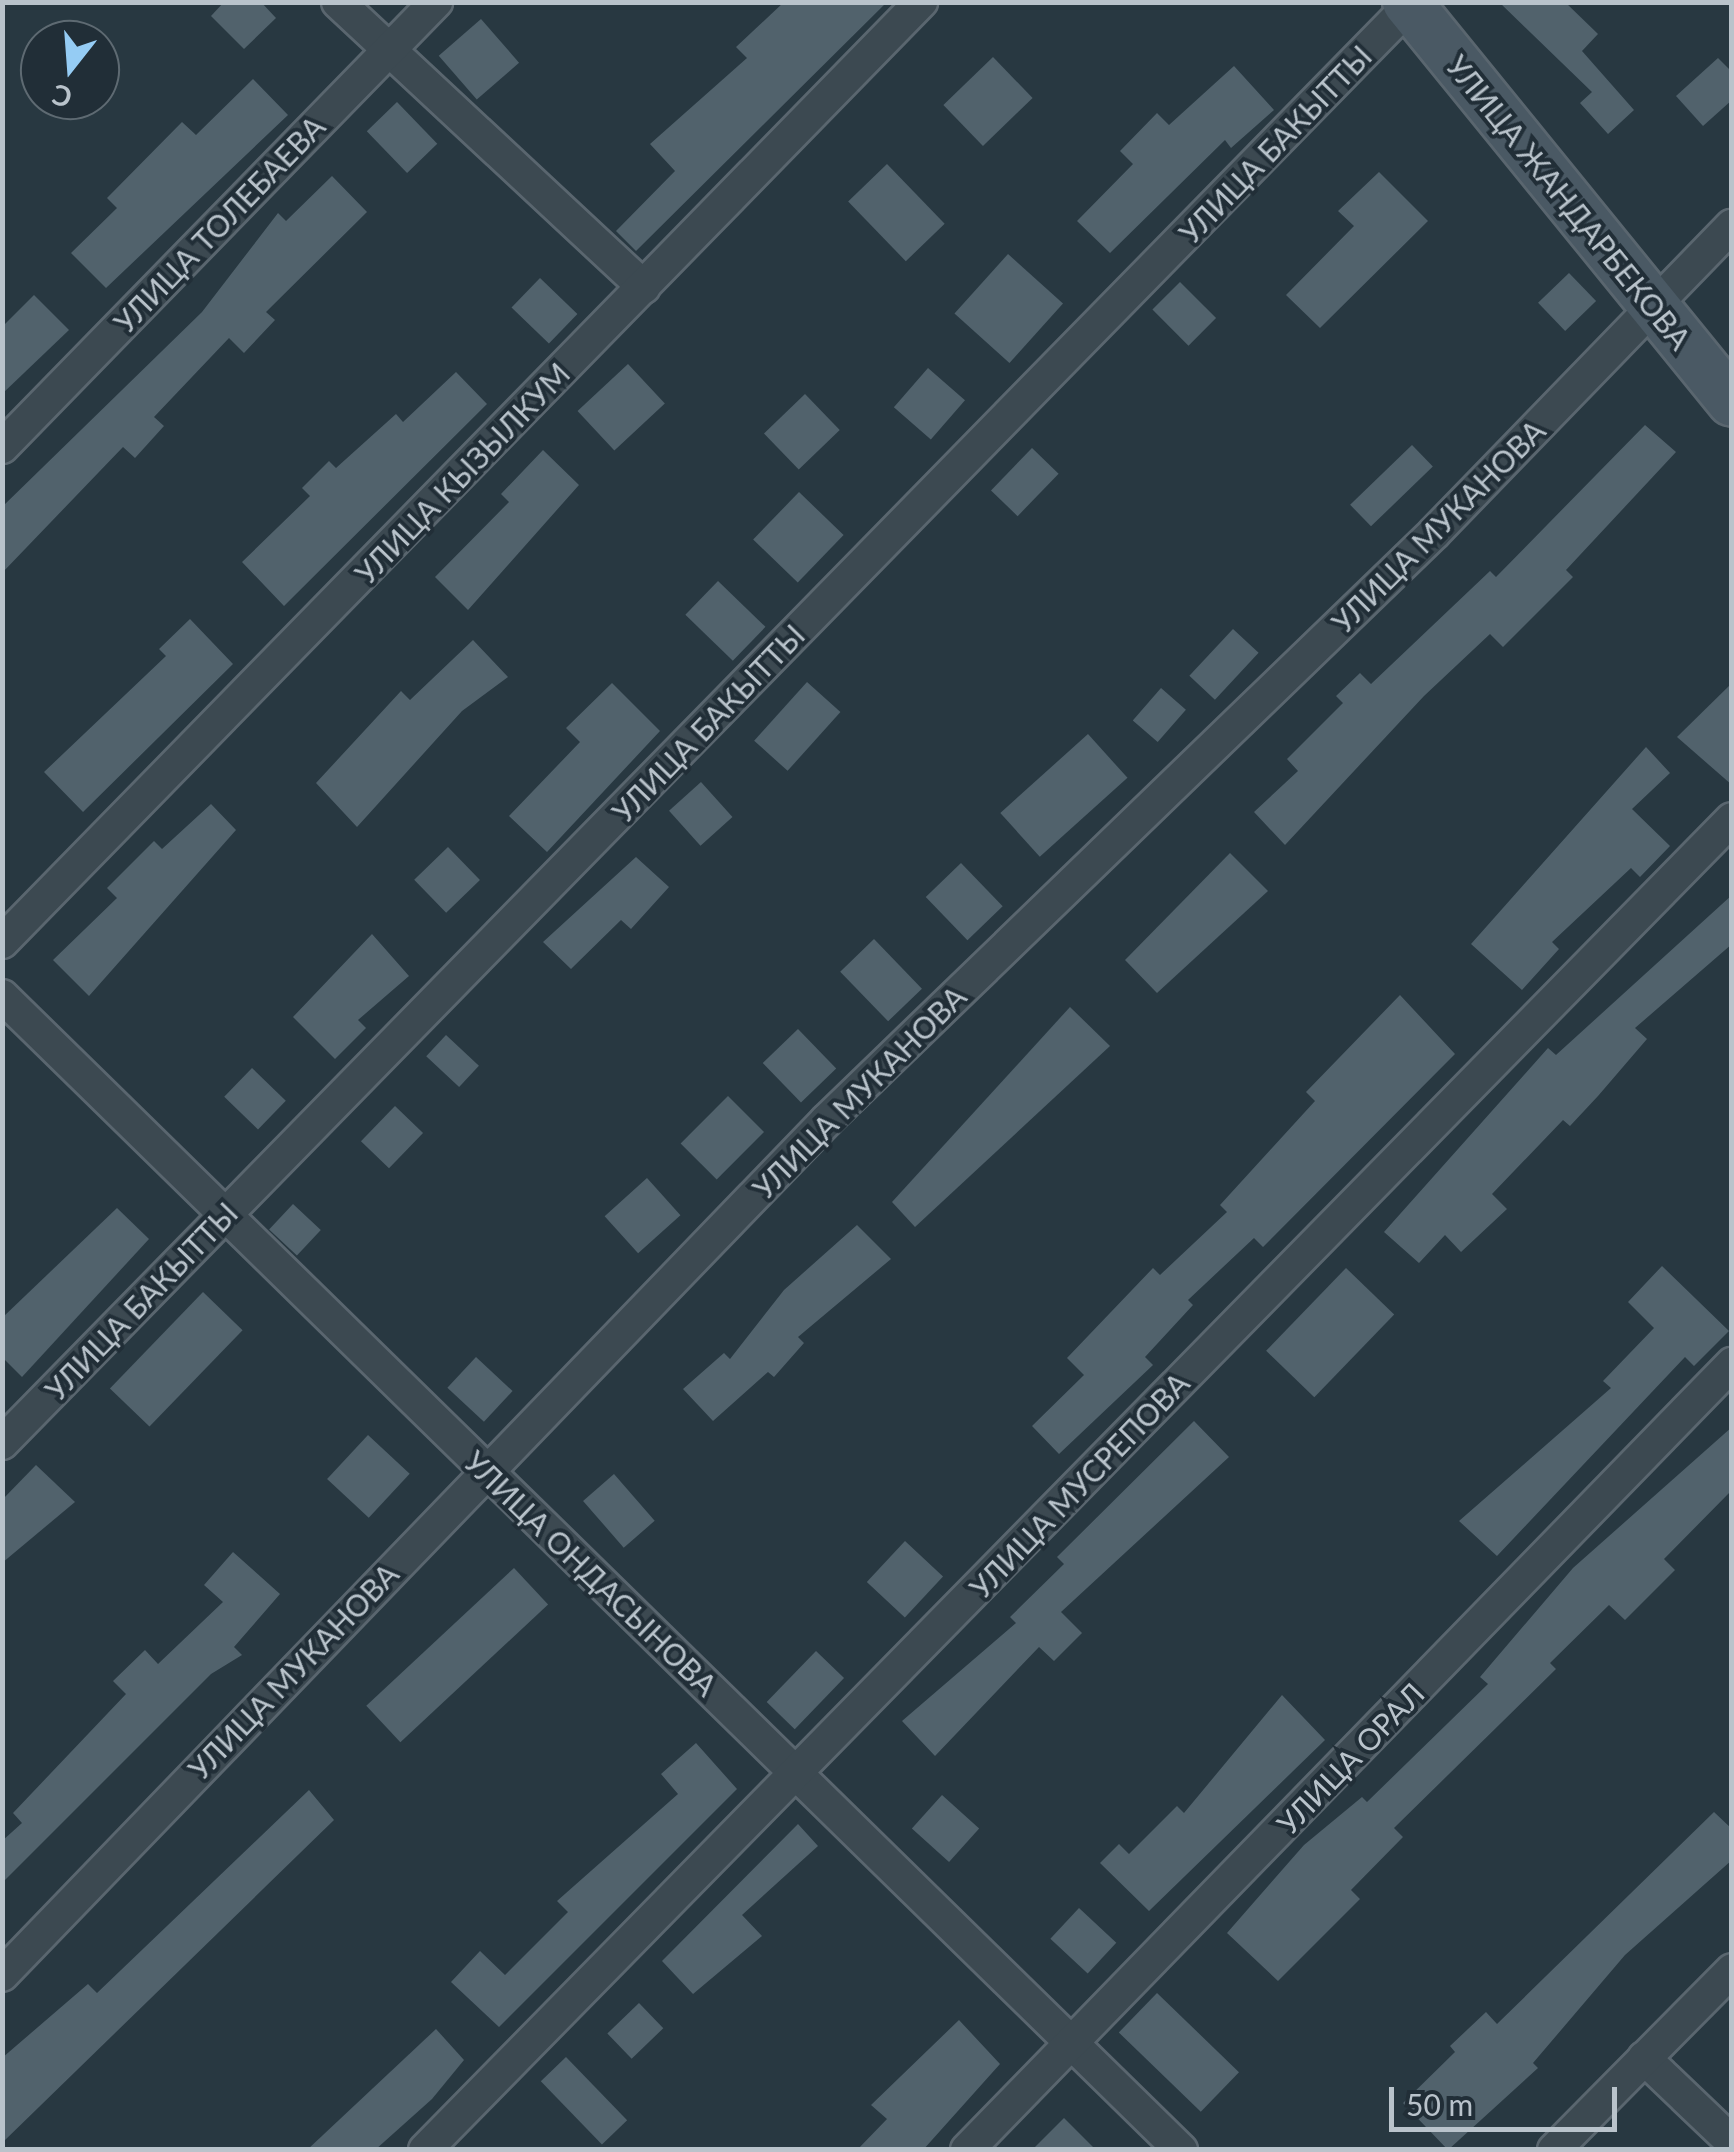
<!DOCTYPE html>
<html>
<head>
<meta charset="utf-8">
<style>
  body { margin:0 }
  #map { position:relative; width:1734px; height:2152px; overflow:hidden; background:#283841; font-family:Lato,sans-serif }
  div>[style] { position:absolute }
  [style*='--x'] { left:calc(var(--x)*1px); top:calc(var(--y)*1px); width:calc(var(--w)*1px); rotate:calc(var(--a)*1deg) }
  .building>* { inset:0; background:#51626c; transform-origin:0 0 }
  .roads { filter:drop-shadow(2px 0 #5a666f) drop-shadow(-2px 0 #5a666f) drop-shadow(0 2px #5a666f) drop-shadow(0 -2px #5a666f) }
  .street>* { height:32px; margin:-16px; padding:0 16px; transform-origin:16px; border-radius:16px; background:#3c4951 }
  .secondary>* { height:48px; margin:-24px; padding:0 24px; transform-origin:24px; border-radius:24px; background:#4a5964 }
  span { translate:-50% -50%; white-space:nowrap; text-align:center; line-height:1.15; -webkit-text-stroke:8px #212e37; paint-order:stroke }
  .street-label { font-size:30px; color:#b9c3cb }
  .frame { position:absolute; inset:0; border:5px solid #b9c3cb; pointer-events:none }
  .north { position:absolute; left:20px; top:20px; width:100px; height:100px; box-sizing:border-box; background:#212e37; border:2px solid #5e6a72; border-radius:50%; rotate:197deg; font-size:28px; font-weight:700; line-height:40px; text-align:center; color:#b9c3cb }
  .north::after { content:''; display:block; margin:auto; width:35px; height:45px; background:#95ccf4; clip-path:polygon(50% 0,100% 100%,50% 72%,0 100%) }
  .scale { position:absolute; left:1389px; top:2087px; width:228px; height:45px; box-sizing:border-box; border:5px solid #b9c3cb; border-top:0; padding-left:12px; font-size:30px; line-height:35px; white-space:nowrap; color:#b9c3cb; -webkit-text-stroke:8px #212e37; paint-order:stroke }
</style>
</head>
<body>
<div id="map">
  <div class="building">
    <div style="clip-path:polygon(224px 2px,261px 2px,276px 18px,244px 49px,211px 16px)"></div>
    <div style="clip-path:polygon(784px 2px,887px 2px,636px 251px,616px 231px,675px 171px,650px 144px,747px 58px,736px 47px)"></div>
    <div style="clip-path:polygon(1499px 2px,1565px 2px,1598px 34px,1582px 51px,1634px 110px,1608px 134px,1580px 103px,1592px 92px)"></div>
    <div style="left:481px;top:19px;width:58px;height:56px;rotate:49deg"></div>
    <div style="left:993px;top:57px;width:57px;height:69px;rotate:46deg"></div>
    <div style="clip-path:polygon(1718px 58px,1732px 72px,1732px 100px,1703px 126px,1676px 96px)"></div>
    <div style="clip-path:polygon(1234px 66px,1274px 110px,1231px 148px,1225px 140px,1110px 253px,1077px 221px,1133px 164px,1120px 151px,1157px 113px,1169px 125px)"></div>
    <div style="clip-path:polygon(253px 79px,288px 115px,106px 288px,71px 253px,117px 208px,107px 198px,182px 122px,196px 135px)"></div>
    <div style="left:397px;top:102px;width:58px;height:42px;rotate:46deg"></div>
    <div style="left:887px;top:164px;width:83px;height:54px;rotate:46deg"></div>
    <div style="clip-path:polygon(1379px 172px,1428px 221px,1320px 328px,1286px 295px,1354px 226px,1338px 211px)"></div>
    <div style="clip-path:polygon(332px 176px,367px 212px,266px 312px,275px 320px,244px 353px,229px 338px,154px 417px,164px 426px,135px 458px,123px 447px,2px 573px,2px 507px,202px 312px,278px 213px,286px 221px)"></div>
    <div style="left:1008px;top:254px;width:74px;height:80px;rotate:42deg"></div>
    <div style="left:1569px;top:273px;width:39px;height:43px;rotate:46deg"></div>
    <div style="left:540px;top:278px;width:52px;height:41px;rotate:44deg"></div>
    <div style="left:1180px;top:282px;width:51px;height:39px;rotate:45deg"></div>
    <div style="clip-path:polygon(34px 295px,69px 330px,2px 394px,2px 327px)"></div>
    <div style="left:628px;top:364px;width:54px;height:69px;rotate:47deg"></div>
    <div style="left:928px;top:368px;width:49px;height:52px;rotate:41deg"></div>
    <div style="clip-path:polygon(456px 372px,487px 404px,284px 606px,242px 562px,310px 496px,302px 488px,329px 461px,336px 468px,396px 414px,403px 422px)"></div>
    <div style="left:805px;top:394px;width:50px;height:57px;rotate:46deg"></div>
    <div style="clip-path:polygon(1645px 425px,1676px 452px,1566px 570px,1573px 577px,1503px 647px,1490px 634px,1424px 696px,1285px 845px,1254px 812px,1298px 771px,1287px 759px,1343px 703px,1336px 696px,1360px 673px,1371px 684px,1490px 571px,1496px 577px)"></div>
    <div style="left:1412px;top:445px;width:30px;height:86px;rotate:46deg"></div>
    <div style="left:1032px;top:448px;width:37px;height:59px;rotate:44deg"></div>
    <div style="clip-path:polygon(543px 450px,579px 485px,468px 610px,435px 577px,509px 502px,501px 494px)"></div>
    <div style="left:799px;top:492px;width:62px;height:66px;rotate:44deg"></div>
    <div style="left:718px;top:581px;width:66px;height:47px;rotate:44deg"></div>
    <div style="clip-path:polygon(190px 619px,233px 664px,83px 812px,44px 772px,166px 656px,159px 649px)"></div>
    <div style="left:1233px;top:629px;width:35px;height:64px;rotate:43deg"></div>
    <div style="clip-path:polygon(473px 640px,508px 677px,462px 711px,357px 827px,316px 783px,401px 691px,410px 700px)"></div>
    <div style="left:807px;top:682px;width:45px;height:79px;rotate:42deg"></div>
    <div style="clip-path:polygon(612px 683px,660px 731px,547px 852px,509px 816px,580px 742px,566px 728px)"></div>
    <div style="clip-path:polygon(1732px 683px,1732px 785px,1677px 737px)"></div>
    <div style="left:1161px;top:688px;width:33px;height:43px;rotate:41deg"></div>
    <div style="left:1088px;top:734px;width:59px;height:118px;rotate:48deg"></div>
    <div style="clip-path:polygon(1646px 747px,1670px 773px,1632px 809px,1670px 846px,1640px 877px,1631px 868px,1552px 942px,1559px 949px,1522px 990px,1471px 944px)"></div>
    <div style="left:701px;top:782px;width:47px;height:43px;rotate:48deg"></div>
    <div style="clip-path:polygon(211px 804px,236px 830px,89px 996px,53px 960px,117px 898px,107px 888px,154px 841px,162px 849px)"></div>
    <div style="left:448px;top:847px;width:46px;height:47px;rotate:46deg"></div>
    <div style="clip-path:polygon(1230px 853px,1268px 891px,1157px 993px,1125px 960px)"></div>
    <div style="clip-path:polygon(636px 857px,669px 887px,631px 929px,621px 920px,571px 969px,543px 942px)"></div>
    <div style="left:961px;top:863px;width:60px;height:49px;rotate:46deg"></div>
    <div style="clip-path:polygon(1732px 895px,1732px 944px,1635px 1028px,1647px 1039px,1598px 1096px,1570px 1126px,1563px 1120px,1492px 1194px,1507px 1209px,1461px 1252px,1445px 1235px,1419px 1263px,1384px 1232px,1548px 1048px,1556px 1055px)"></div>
    <div style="clip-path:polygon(372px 934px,409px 976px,358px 1020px,366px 1028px,335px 1059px,293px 1017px)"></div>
    <div style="left:874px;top:939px;width:69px;height:47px;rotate:46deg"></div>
    <div style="clip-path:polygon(1400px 995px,1455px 1054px,1263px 1247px,1254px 1238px,1188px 1300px,1193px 1305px,1145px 1357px,1153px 1365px,1059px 1454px,1032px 1426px,1084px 1375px,1067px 1358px,1153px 1268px,1160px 1275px,1227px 1212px,1220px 1205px,1315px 1101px,1306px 1092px)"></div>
    <div style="clip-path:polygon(1070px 1007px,1110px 1046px,915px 1227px,892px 1202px)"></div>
    <div style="left:798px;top:1029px;width:55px;height:49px;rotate:46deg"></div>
    <div style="left:446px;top:1035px;width:45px;height:29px;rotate:43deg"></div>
    <div style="left:252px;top:1068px;width:47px;height:40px;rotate:44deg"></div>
    <div style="left:728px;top:1096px;width:51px;height:67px;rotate:45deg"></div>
    <div style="left:395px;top:1106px;width:39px;height:49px;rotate:44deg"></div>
    <div style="left:647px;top:1178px;width:50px;height:57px;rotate:48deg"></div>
    <div style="left:293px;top:1204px;width:38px;height:35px;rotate:43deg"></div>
    <div style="clip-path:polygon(117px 1208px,149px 1239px,22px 1377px,2px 1357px,2px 1318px)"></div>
    <div style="clip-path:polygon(857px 1225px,891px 1259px,798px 1337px,804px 1343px,774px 1377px,768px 1372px,713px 1421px,683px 1389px,724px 1353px,730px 1359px,784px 1290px)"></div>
    <div style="clip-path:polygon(1662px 1266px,1729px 1331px,1694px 1366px,1685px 1357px,1497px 1556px,1459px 1521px,1611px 1388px,1603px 1381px,1654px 1328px,1628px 1302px)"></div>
    <div style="left:1346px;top:1268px;width:67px;height:115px;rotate:44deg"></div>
    <div style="left:203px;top:1292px;width:55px;height:134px;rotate:44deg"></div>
    <div style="left:476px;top:1357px;width:50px;height:42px;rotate:43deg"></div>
    <div style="clip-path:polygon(1194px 1421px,1229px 1457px,1061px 1612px,1082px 1633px,1054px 1661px,1039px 1647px,935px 1756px,902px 1721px,1016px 1623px,1010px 1617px,1064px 1564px,1057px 1557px)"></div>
    <div style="clip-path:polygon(1732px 1427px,1732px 1490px,1664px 1559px,1675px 1570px,1625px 1620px,1609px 1605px,1550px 1663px,1556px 1669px,1394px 1828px,1403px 1837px,1351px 1890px,1360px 1899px,1278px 1981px,1227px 1933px,1304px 1845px,1362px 1797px,1367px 1802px,1488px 1684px,1480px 1677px,1573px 1568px)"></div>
    <div style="left:368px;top:1435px;width:57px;height:60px;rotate:43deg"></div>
    <div style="clip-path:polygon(36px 1465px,75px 1502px,2px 1563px,2px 1500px)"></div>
    <div style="left:614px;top:1474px;width:62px;height:41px;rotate:49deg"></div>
    <div style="left:905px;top:1541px;width:52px;height:56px;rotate:43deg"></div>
    <div style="clip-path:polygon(233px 1552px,280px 1594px,234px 1647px,242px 1655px,211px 1674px,2px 1883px,2px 1841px,22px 1823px,13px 1813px,126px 1694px,113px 1681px,145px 1650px,158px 1664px,223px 1602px,204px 1585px)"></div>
    <div style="left:514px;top:1568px;width:50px;height:202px;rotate:47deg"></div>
    <div style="left:816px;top:1651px;width:39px;height:71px;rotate:44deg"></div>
    <div style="clip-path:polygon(1282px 1695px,1325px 1740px,1149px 1911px,1100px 1863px,1119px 1844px,1129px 1854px,1177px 1806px,1184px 1813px)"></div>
    <div style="clip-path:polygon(696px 1743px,737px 1789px,499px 2027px,451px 1982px,480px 1951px,505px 1975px,568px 1912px,557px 1901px,678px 1794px,661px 1774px)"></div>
    <div style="clip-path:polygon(309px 1790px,334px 1820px,2px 2143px,2px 2058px,88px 1984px,97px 1993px)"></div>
    <div style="left:942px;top:1795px;width:50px;height:45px;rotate:42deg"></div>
    <div style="clip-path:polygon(1714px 1812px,1732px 1829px,1732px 1860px,1625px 1955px,1533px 2063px,1538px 2068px,1448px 2150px,1403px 2103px,1455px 2052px,1450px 2046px,1486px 2012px,1497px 2024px)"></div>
    <div style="clip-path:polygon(798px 1824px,818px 1846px,742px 1915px,762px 1936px,693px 1994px,662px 1961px)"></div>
    <div style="left:1079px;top:1908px;width:51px;height:42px;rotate:43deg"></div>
    <div style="left:1157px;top:1993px;width:114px;height:55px;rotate:44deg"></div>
    <div style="left:639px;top:2003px;width:35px;height:44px;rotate:46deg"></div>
    <div style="clip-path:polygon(959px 2020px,1000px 2064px,923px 2150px,857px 2150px,887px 2119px,871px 2105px)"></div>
    <div style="clip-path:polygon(436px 2029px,464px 2060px,432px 2099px,375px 2150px,307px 2150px)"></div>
    <div style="left:566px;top:2057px;width:88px;height:35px;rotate:46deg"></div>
    <div style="clip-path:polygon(1064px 2118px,1096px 2150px,1032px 2150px)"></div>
  </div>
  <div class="roads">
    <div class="street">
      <div style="--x:338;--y:2;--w:418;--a:43"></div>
      <div style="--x:2;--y:447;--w:622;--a:-45.72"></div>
      <div style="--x:2;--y:942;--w:1315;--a:-45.65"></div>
      <div style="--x:2;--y:996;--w:1650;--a:44.39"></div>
      <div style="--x:2;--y:1443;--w:2017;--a:-45.6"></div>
      <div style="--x:2;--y:1975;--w:1187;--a:-46.02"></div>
      <div style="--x:826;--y:1121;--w:846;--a:-44.04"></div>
      <div style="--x:1434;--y:533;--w:428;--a:-45.9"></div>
      <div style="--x:1644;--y:2058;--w:122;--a:43.7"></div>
      <div style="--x:425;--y:2150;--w:1865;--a:-45.52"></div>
      <div style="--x:967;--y:2150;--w:1097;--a:-45.78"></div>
      <div style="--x:1554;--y:2150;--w:253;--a:-45.3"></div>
    </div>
    <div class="secondary">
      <div style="--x:1407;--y:2;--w:515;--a:50.91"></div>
    </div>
  </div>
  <div class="street-label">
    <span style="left:1275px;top:144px;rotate:-46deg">УЛИЦА БАКЫТТЫ</span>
    <span style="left:1569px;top:202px;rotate:51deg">УЛИЦА ЖАНДАРБЕКОВА</span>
    <span style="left:219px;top:224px;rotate:-46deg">УЛИЦА ТОЛЕБАЕВА</span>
    <span style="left:462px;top:473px;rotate:-46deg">УЛИЦА КЫЗЫЛКУМ</span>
    <span style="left:1438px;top:526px;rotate:-45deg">УЛИЦА МУКАНОВА</span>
    <span style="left:708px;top:723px;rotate:-46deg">УЛИЦА БАКЫТТЫ</span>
    <span style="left:859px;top:1092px;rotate:-45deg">УЛИЦА МУКАНОВА</span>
    <span style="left:141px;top:1301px;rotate:-46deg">УЛИЦА БАКЫТТЫ</span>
    <span style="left:1079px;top:1485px;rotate:-46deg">УЛИЦА МУСРЕПОВА</span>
    <span style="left:591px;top:1573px;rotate:44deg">УЛИЦА ОНДАСЫНОВА</span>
    <span style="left:293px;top:1671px;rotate:-46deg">УЛИЦА МУКАНОВА</span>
    <span style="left:1350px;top:1758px;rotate:-46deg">УЛИЦА ОРАЛ</span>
  </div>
  <div class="frame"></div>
  <div class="north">С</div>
  <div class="scale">50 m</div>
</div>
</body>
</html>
